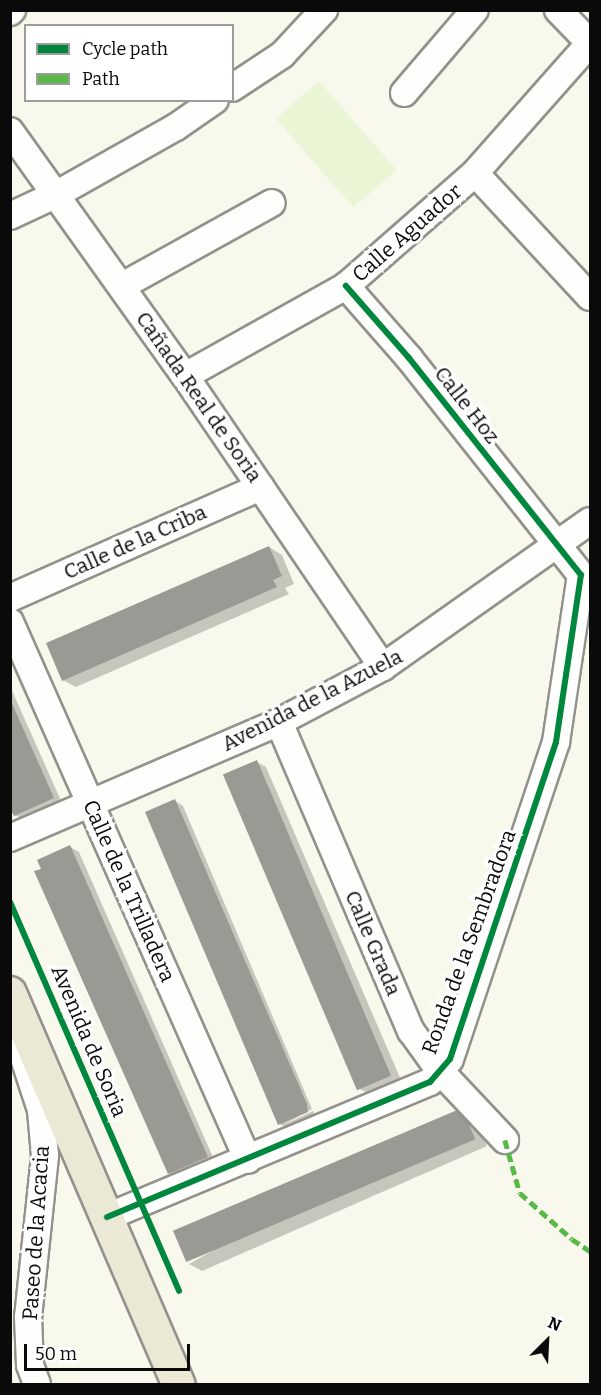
<!DOCTYPE html>
<html>
<head>
<meta charset="utf-8">
<style>
  body { margin:0 }
  #map { position:relative; width:601px; height:1395px; overflow:hidden; background:#f9f8ec; font-family:Bitter,serif }
  div>[style] { position:absolute }
  [style*='--x'] { left:calc(var(--x)*1px); top:calc(var(--y)*1px); width:calc(var(--w)*1px); rotate:calc(var(--a)*1deg) }
  .pitch>* { inset:0; background:#e9f5d4; transform-origin:0 0 }
  .shadow>* { inset:0; background:#0003 }
  .building>* { inset:0; background:#9b9993; transform-origin:0 0 }
  .roads { filter:drop-shadow(2px 0 #92918c) drop-shadow(-2px 0 #92918c) drop-shadow(0 2px #92918c) drop-shadow(0 -2px #92918c) }
  .minor>* { height:26px; margin:-13px; padding:0 13px; transform-origin:13px; border-radius:13px; background:#fefefc }
  .major>* { height:32px; margin:-16px; padding:0 16px; transform-origin:16px; border-radius:16px; background:#ebe8d5 }
  .quiet>* { height:4.5px; margin-top:-2.25px; transform-origin:0; background:repeating-linear-gradient(90deg,#58b947 0 9px,transparent 0 13.5px) }
  .cycleway>* { height:6px; margin:-3px; padding:0 3px; transform-origin:3px; border-radius:3px; background:#00873e }
  span { translate:-50% -50%; white-space:nowrap; text-align:center; line-height:1.15; -webkit-text-stroke:6px #fff; paint-order:stroke }
  .street-label { font-size:21px; color:#0a0a0a }
  .frame { position:absolute; inset:0; border:12px solid #0a0a0a; pointer-events:none }
  .legend { position:absolute; left:24px; top:24px; width:210px; height:78px; box-sizing:border-box; background:#fff; border:2px solid #9d9d9d; margin:0; padding:8px 10px; list-style:none; font-size:18px; color:#0a0a0a }
  .legend li { display:flex; align-items:center; gap:12px; height:30px }
  .legend b { width:30px; border:2px solid #9d9d9d }
  .north { position:absolute; left:517px; top:1311px; width:60px; height:60px; -webkit-text-stroke:4px #fff; paint-order:stroke; rotate:24deg; font-size:16px; font-weight:700; line-height:24px; text-align:center; color:#0a0a0a }
  .north::after { content:''; display:block; margin:auto; width:21px; height:27px; background:#0a0a0a; clip-path:polygon(50% 0,100% 100%,50% 72%,0 100%) }
  .scale { position:absolute; left:24px; top:1344px; width:166px; height:27px; box-sizing:border-box; border:3px solid #0a0a0a; border-top:0; padding-left:8px; font-size:18px; line-height:21px; white-space:nowrap; color:#0a0a0a; -webkit-text-stroke:4px #fff; paint-order:stroke }
</style>
</head>
<body>
<div id="map">
  <div class="pitch">
    <div style="left:319px;top:81px;width:118px;height:57px;rotate:49deg"></div>
  </div>
  <div class="shadow">
    <div style="clip-path:polygon(269px 547px,282px 555px,294px 584px,285px 588px,289px 594px,76px 687px,63px 680px)"></div>
    <div style="clip-path:polygon(10px 686px,62px 803px,24px 820px,15px 815px,10px 804px)"></div>
    <div style="clip-path:polygon(257px 762px,266px 767px,401px 1080px,369px 1094px,360px 1089px)"></div>
    <div style="clip-path:polygon(175px 801px,183px 806px,312px 1109px,283px 1125px,313px 1111px,316px 1117px,288px 1129px,280px 1124px)"></div>
    <div style="clip-path:polygon(70px 847px,79px 852px,215px 1162px,177px 1178px,169px 1173px,43px 869px)"></div>
    <div style="clip-path:polygon(462px 1110px,475px 1118px,487px 1146px,202px 1271px,189px 1264px)"></div>
  </div>
  <div class="building">
    <div style="clip-path:polygon(269px 546px,282px 576px,273px 580px,277px 587px,62px 681px,46px 643px)"></div>
    <div style="clip-path:polygon(10px 699px,54px 798px,14px 816px,10px 808px)"></div>
    <div style="left:257px;top:760px;width:343px;height:37px;rotate:67deg"></div>
    <div style="clip-path:polygon(175px 799px,307px 1104px,308px 1112px,278px 1125px,145px 812px)"></div>
    <div style="clip-path:polygon(70px 845px,208px 1157px,168px 1174px,34px 871px,41px 869px,37px 860px)"></div>
    <div style="left:462px;top:1108px;width:34px;height:314px;rotate:67deg"></div>
  </div>
  <div class="roads">
    <div class="minor">
      <div style="--x:558;--y:10;--w:46;--a:45.9"></div>
      <div style="--x:10;--y:12;--w:3;--a:-45"></div>
      <div style="--x:232;--y:88;--w:60;--a:-33.4"></div>
      <div style="--x:282;--y:55;--w:62;--a:-47"></div>
      <div style="--x:404;--y:93;--w:109;--a:-49.5"></div>
      <div style="--x:10;--y:131;--w:301;--a:54.5"></div>
      <div style="--x:185;--y:376;--w:352;--a:55.8"></div>
      <div style="--x:475;--y:173;--w:169;--a:47.2"></div>
      <div style="--x:10;--y:216;--w:52;--a:-25.1"></div>
      <div style="--x:57;--y:194;--w:137;--a:-29.4"></div>
      <div style="--x:176;--y:127;--w:47;--a:-34.7"></div>
      <div style="--x:122;--y:286;--w:171;--a:-29"></div>
      <div style="--x:185;--y:376;--w:184;--a:-29.2"></div>
      <div style="--x:346;--y:286;--w:171;--a:-41.2"></div>
      <div style="--x:475;--y:173;--w:174;--a:-48.5"></div>
      <div style="--x:10;--y:598;--w:274;--a:-23.9"></div>
      <div style="--x:10;--y:622;--w:588;--a:66.14"></div>
      <div style="--x:279;--y:722;--w:336;--a:66.9"></div>
      <div style="--x:411;--y:1031;--w:49;--a:54.1"></div>
      <div style="--x:440;--y:1071;--w:95;--a:46.7"></div>
      <div style="--x:10;--y:838;--w:293;--a:-23.3"></div>
      <div style="--x:279;--y:722;--w:118;--a:-27.9"></div>
      <div style="--x:383;--y:667;--w:253;--a:-35.2"></div>
      <div style="--x:16;--y:1034;--w:80;--a:71.8"></div>
      <div style="--x:41;--y:1110;--w:46;--a:85"></div>
      <div style="--x:45;--y:1156;--w:162;--a:96"></div>
      <div style="--x:28;--y:1317;--w:48;--a:87.6"></div>
      <div style="--x:30;--y:1365;--w:20;--a:70"></div>
      <div style="--x:107;--y:1217;--w:350;--a:-22.7"></div>
      <div style="--x:430;--y:1082;--w:30;--a:-49"></div>
      <div style="--x:450;--y:1059;--w:334;--a:-71.5"></div>
      <div style="--x:556;--y:742;--w:169;--a:-81.5"></div>
      <div style="--x:581;--y:575;--w:277;--a:-128.4"></div>
      <div style="--x:409;--y:358;--w:96;--a:-131.2"></div>
    </div>
    <div class="major">
      <div style="--x:10;--y:993;--w:426;--a:66.7"></div>
    </div>
  </div>
  <div class="quiet">
    <div style="--x:505;--y:1140;--w:55;--a:74.2"></div>
    <div style="--x:520;--y:1193;--w:69;--a:41.5"></div>
    <div style="--x:572;--y:1239;--w:22;--a:34"></div>
  </div>
  <div class="cycleway">
    <div style="--x:10;--y:902;--w:424;--a:66.5"></div>
    <div style="--x:107;--y:1217;--w:350;--a:-22.7"></div>
    <div style="--x:430;--y:1082;--w:30;--a:-49"></div>
    <div style="--x:450;--y:1059;--w:334;--a:-71.5"></div>
    <div style="--x:556;--y:742;--w:169;--a:-81.5"></div>
    <div style="--x:581;--y:575;--w:277;--a:-128.4"></div>
    <div style="--x:409;--y:358;--w:96;--a:-131.2"></div>
  </div>
  <div class="street-label">
    <span style="left:407px;top:233px;rotate:-41deg">Calle Aguador</span>
    <span style="left:199px;top:397px;rotate:55deg">Cañada Real de Soria</span>
    <span style="left:467px;top:405px;rotate:52deg">Calle Hoz</span>
    <span style="left:135px;top:542px;rotate:-24deg">Calle de la Criba</span>
    <span style="left:312px;top:700px;rotate:-27deg">Avenida de la Azuela</span>
    <span style="left:129px;top:891px;rotate:66deg">Calle de la Trilladera</span>
    <span style="left:469px;top:942px;rotate:-70deg">Ronda de la Sembradora</span>
    <span style="left:373px;top:943px;rotate:67deg">Calle Grada</span>
    <span style="left:89px;top:1041px;rotate:67deg">Avenida de Soria</span>
    <span style="left:36px;top:1233px;rotate:-86deg">Paseo de la Acacia</span>
  </div>
  <div class="frame"></div>
  <ul class="legend">
  <li><b style="height:8px;background:#00873e"></b>Cycle path</li>
  <li><b style="height:8px;background:#58b947"></b>Path</li>
  </ul>
  <div class="north">N</div>
  <div class="scale">50 m</div>
</div>
</body>
</html>
